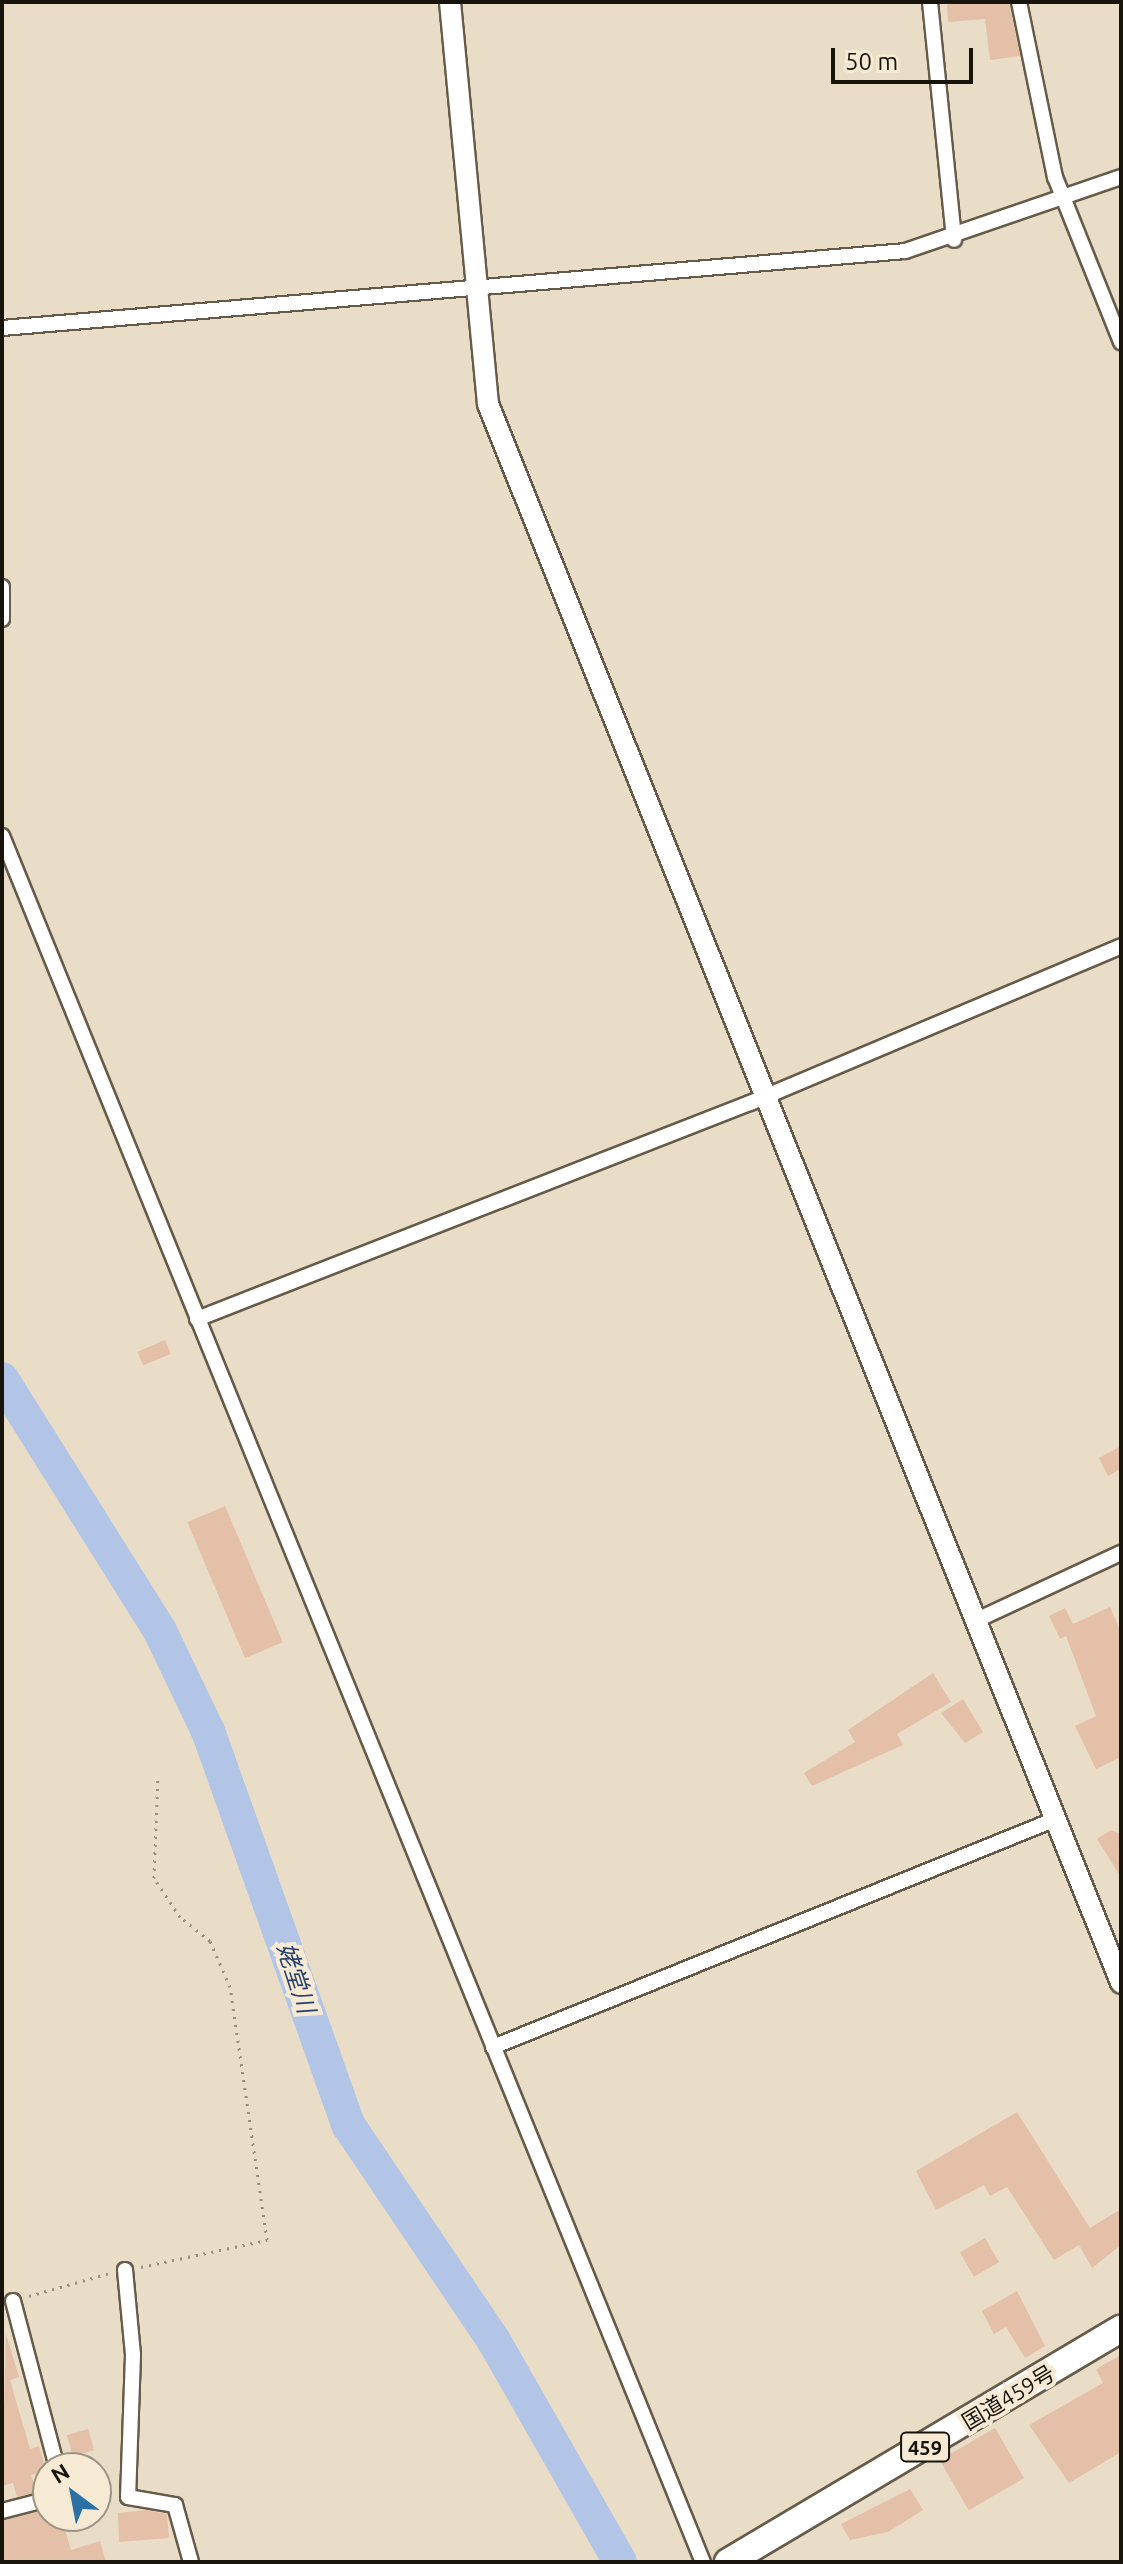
<!DOCTYPE html>
<html>
<head>
<meta charset="utf-8">
<style>
  body { margin:0 }
  #map { position:relative; width:1123px; height:2564px; overflow:hidden; background:#e9ddc7; font-family:Ubuntu,"Noto Sans JP",sans-serif }
  div>[style] { position:absolute }
  [style*='--x'] { left:calc(var(--x)*1px); top:calc(var(--y)*1px); width:calc(var(--w)*1px); rotate:calc(var(--a)*1deg) }
  .river>* { height:34px; margin:-17px; padding:0 17px; transform-origin:17px; border-radius:17px; background:#b2c5e7 }
  .building>* { inset:0; background:#e4c0a8; transform-origin:0 0 }
  .path>* { height:3px; margin-top:-1.5px; transform-origin:0; background:repeating-linear-gradient(90deg,#978f7e 0 2px,transparent 0 8px) }
  .roads { filter:drop-shadow(2px 0 #665b48) drop-shadow(-2px 0 #665b48) drop-shadow(0 2px #665b48) drop-shadow(0 -2px #665b48) }
  .street>* { height:14px; margin:-7px; padding:0 7px; transform-origin:7px; border-radius:7px; background:#fff }
  .secondary>* { height:20px; margin:-10px; padding:0 10px; transform-origin:10px; border-radius:10px; background:#fff }
  .highway>* { height:26px; margin:-13px; padding:0 13px; transform-origin:13px; border-radius:13px; background:#fff }
  span { translate:-50% -50%; white-space:nowrap; text-align:center; line-height:1.15; -webkit-text-stroke:8px #f6ead4; paint-order:stroke }
  .shield-label span { padding:2px 6px; background:#f6ead4; border:2px solid; border-radius:6px; -webkit-text-stroke-width:0 }
  .shield-label { font-size:20px; color:#18140c; font-weight:700 }
  .street-label { font-size:22px; color:#18140c }
  .water-label { font-size:24px; color:#29416e; font-style:italic }
  .frame { position:absolute; inset:0; border:4px solid #18140c; pointer-events:none }
  .north { position:absolute; left:32px; top:2452px; width:80px; height:80px; box-sizing:border-box; background:#f6ead4; border:2px solid #9d9484; border-radius:50%; rotate:328deg; font-size:22px; font-weight:700; line-height:32px; text-align:center; color:#18140c }
  .north::after { content:''; display:block; margin:auto; width:28px; height:36px; background:#2c71a6; clip-path:polygon(50% 0,100% 100%,50% 72%,0 100%) }
  .scale { position:absolute; left:831px; top:48px; width:142px; height:36px; box-sizing:border-box; border:4px solid #18140c; border-top:0; padding-left:10px; font-size:24px; line-height:28px; white-space:nowrap; color:#18140c; -webkit-text-stroke:6px #f6ead4; paint-order:stroke }
</style>
</head>
<body>
<div id="map">
  <div class="river">
    <div style="--x:2;--y:1379;--w:297;--a:57.9"></div>
    <div style="--x:160;--y:1631;--w:111;--a:64.4"></div>
    <div style="--x:208;--y:1731;--w:419;--a:70.4"></div>
    <div style="--x:349;--y:2126;--w:259;--a:56"></div>
    <div style="--x:494;--y:2341;--w:254;--a:60.3"></div>
  </div>
  <div class="building">
    <div style="clip-path:polygon(954px 2px,1009px 2px,1020px 56px,990px 60px,985px 19px,948px 22px,947px 5px)"></div>
    <div style="left:165px;top:1340px;width:15px;height:30px;rotate:67deg"></div>
    <div style="clip-path:polygon(1121px 1446px,1121px 1469px,1108px 1476px,1099px 1458px)"></div>
    <div style="left:225px;top:1506px;width:148px;height:41px;rotate:67deg"></div>
    <div style="clip-path:polygon(1110px 1607px,1121px 1632px,1121px 1757px,1096px 1769px,1075px 1726px,1096px 1716px,1066px 1636px,1060px 1639px,1049px 1616px,1065px 1608px,1073px 1624px)"></div>
    <div style="clip-path:polygon(933px 1673px,951px 1702px,897px 1734px,903px 1745px,812px 1786px,804px 1773px,855px 1742px,848px 1730px)"></div>
    <div style="clip-path:polygon(963px 1699px,983px 1732px,965px 1743px,941px 1713px)"></div>
    <div style="clip-path:polygon(1111px 1830px,1121px 1834px,1121px 1877px,1097px 1839px)"></div>
    <div style="clip-path:polygon(1017px 2112px,1090px 2228px,1121px 2209px,1121px 2245px,1092px 2268px,1079px 2245px,1054px 2260px,1007px 2187px,990px 2196px,984px 2185px,936px 2210px,916px 2171px)"></div>
    <div style="left:985px;top:2238px;width:28px;height:29px;rotate:60deg"></div>
    <div style="clip-path:polygon(1017px 2291px,1045px 2346px,1025px 2358px,1006px 2327px,994px 2334px,982px 2311px)"></div>
    <div style="clip-path:polygon(6px 2334px,19px 2377px,10px 2380px,30px 2449px,39px 2446px,46px 2470px,31px 2475px,36px 2492px,17px 2497px,13px 2483px,2px 2486px)"></div>
    <div style="clip-path:polygon(1121px 2355px,1121px 2452px,1069px 2483px,1029px 2425px,1103px 2383px,1096px 2369px)"></div>
    <div style="left:995px;top:2428px;width:58px;height:64px;rotate:60deg"></div>
    <div style="left:88px;top:2429px;width:22px;height:22px;rotate:74deg"></div>
    <div style="clip-path:polygon(910px 2489px,923px 2510px,888px 2532px,850px 2540px,841px 2524px)"></div>
    <div style="clip-path:polygon(48px 2509px,48px 2516px,61px 2516px,71px 2550px,100px 2541px,106px 2562px,2px 2562px,2px 2521px)"></div>
    <div style="clip-path:polygon(147px 2510px,167px 2514px,169px 2538px,119px 2542px,118px 2513px)"></div>
  </div>
  <div class="path">
    <div style="--x:141;--y:2267;--w:129;--a:-12.1"></div>
    <div style="--x:267;--y:2240;--w:256;--a:-98.3"></div>
    <div style="--x:230;--y:1987;--w:50;--a:-113.5"></div>
    <div style="--x:210;--y:1941;--w:38;--a:-141"></div>
    <div style="--x:180;--y:1917;--w:47;--a:-123.7"></div>
    <div style="--x:154;--y:1878;--w:103;--a:-87.8"></div>
    <div style="--x:29;--y:2296;--w:84;--a:-15.9"></div>
  </div>
  <div class="roads">
    <div class="street">
      <div style="--x:930;--y:2;--w:239;--a:84.2"></div>
      <div style="--x:1019;--y:2;--w:179;--a:78.4"></div>
      <div style="--x:1055;--y:177;--w:178;--a:68.2"></div>
      <div style="--x:2;--y:328;--w:906;--a:-4.87"></div>
      <div style="--x:905;--y:251;--w:228;--a:-18.9"></div>
      <div style="--x:2;--y:587;--w:32;--a:90"></div>
      <div style="--x:2;--y:836;--w:1863;--a:67.9"></div>
      <div style="--x:197;--y:1319;--w:594;--a:-21.34"></div>
      <div style="--x:750;--y:1103;--w:403;--a:-22.9"></div>
      <div style="--x:977;--y:1620;--w:159;--a:-25"></div>
      <div style="--x:493;--y:2047;--w:607;--a:-22.05"></div>
      <div style="--x:125;--y:2270;--w:85;--a:84.6"></div>
      <div style="--x:133;--y:2355;--w:142;--a:92"></div>
      <div style="--x:128;--y:2497;--w:48;--a:9.7"></div>
      <div style="--x:175;--y:2505;--w:59;--a:74.3"></div>
      <div style="--x:13;--y:2301;--w:173;--a:75.2"></div>
      <div style="--x:2;--y:2511;--w:48;--a:-14.6"></div>
    </div>
    <div class="secondary">
      <div style="--x:450;--y:2;--w:404;--a:84.6"></div>
      <div style="--x:488;--y:404;--w:1701;--a:68.15"></div>
    </div>
    <div class="highway">
      <div style="--x:728;--y:2562;--w:457;--a:-30.7"></div>
    </div>
  </div>
  <div class="shield-label">
    <span style="left:925px;top:2447px">459</span>
  </div>
  <div class="street-label">
    <span style="left:1008px;top:2397px;rotate:-31deg">国道459号</span>
  </div>
  <div class="water-label">
    <span style="left:296px;top:1978px;rotate:72deg">姥堂川</span>
  </div>
  <div class="frame"></div>
  <div class="north">N</div>
  <div class="scale">50 m</div>
</div>
</body>
</html>
